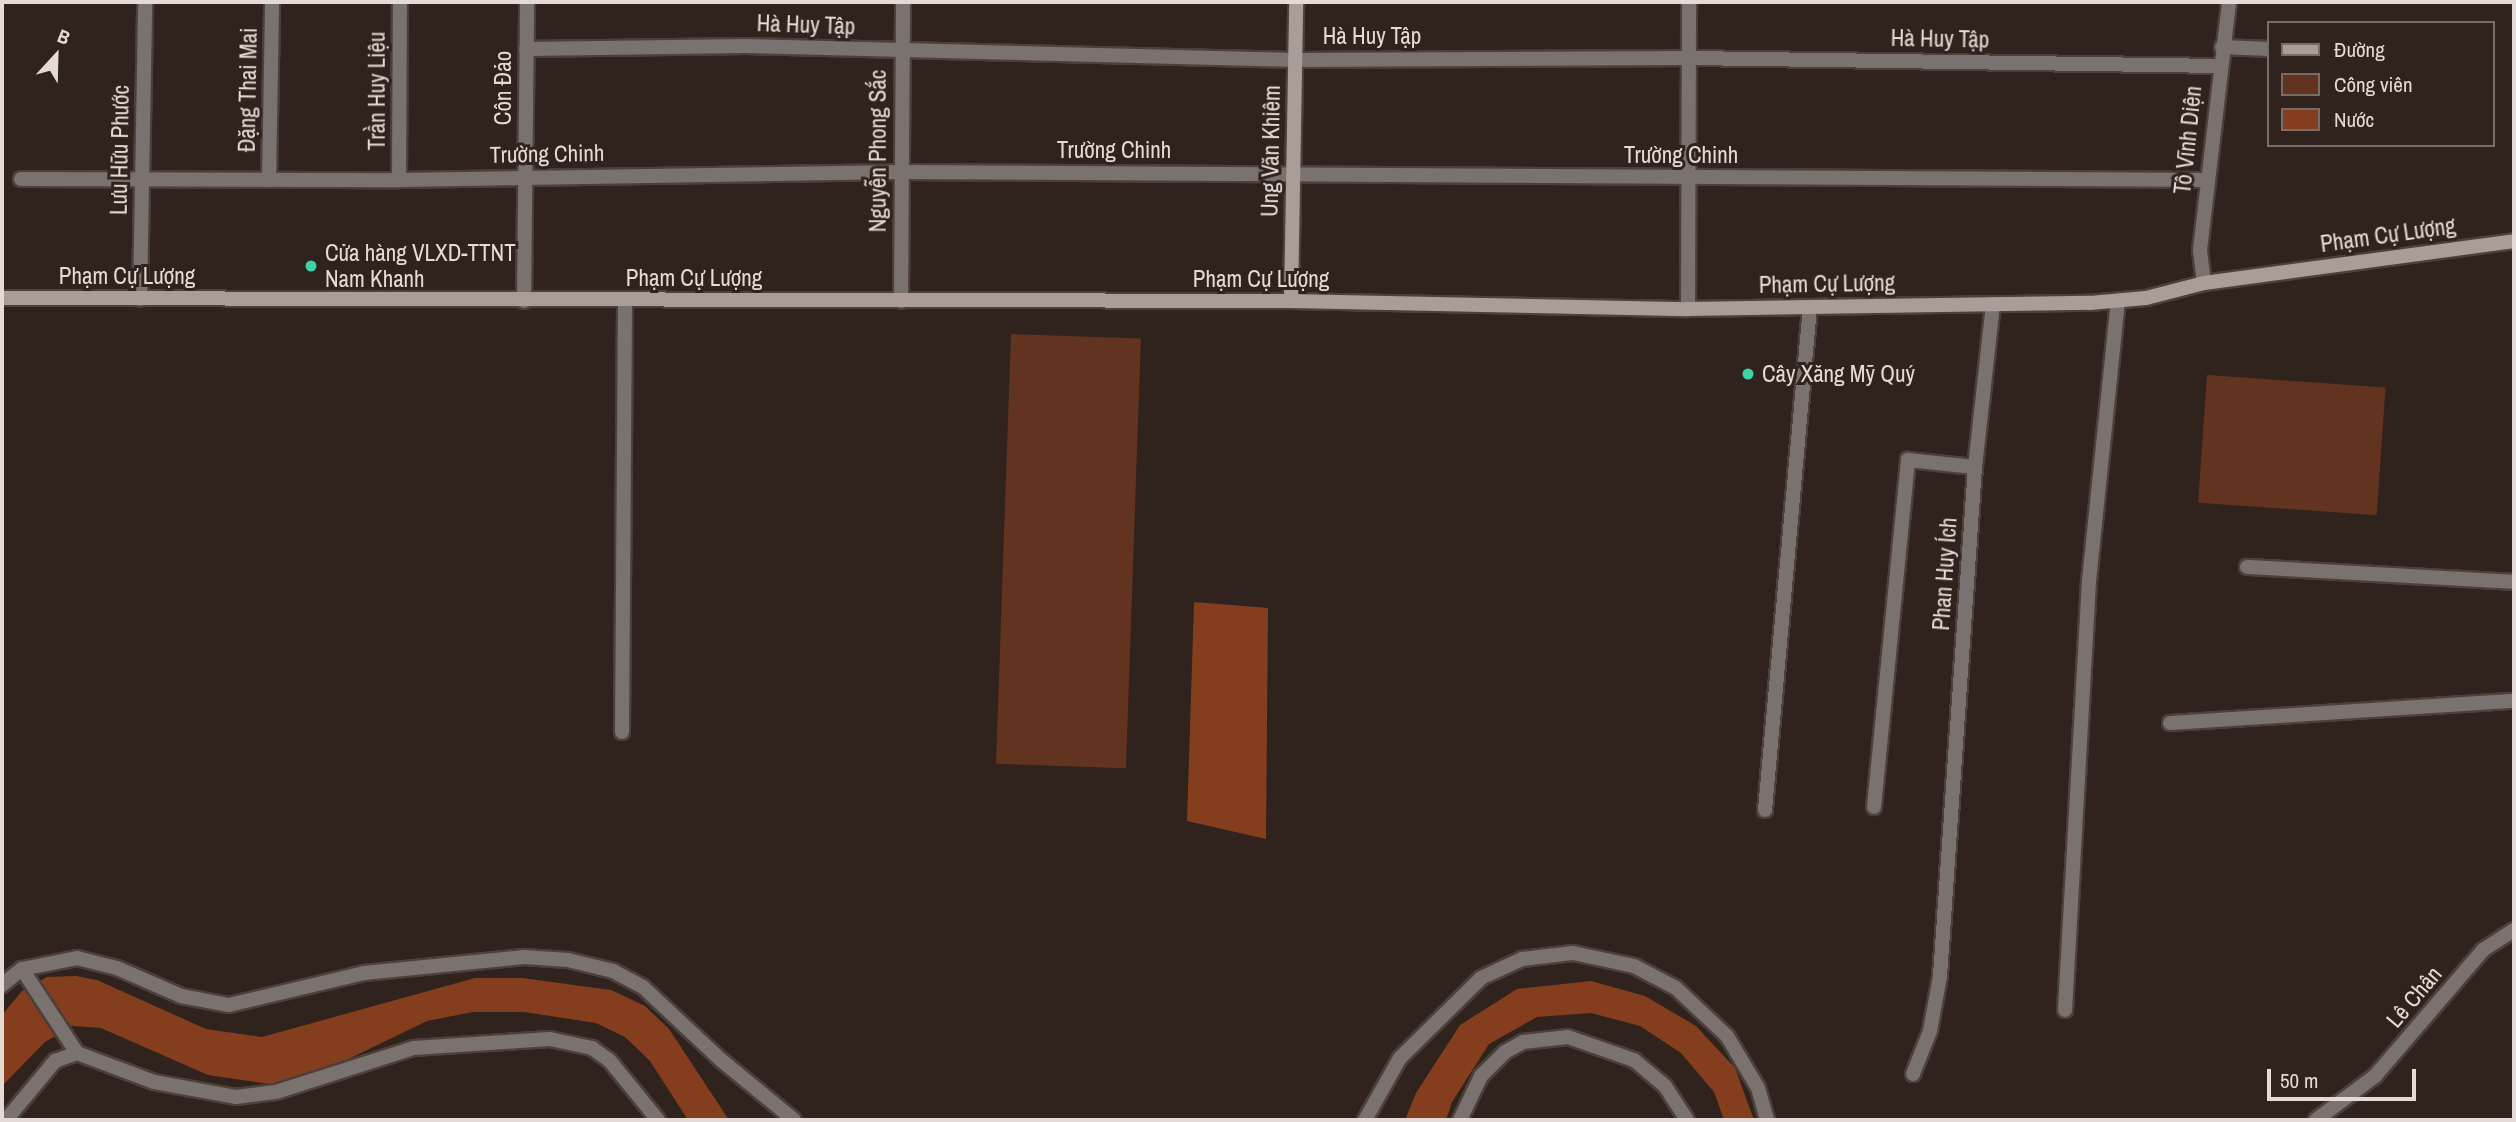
<!DOCTYPE html>
<html>
<head>
<meta charset="utf-8">
<style>
  body { margin:0 }
  #map { position:relative; width:2516px; height:1122px; overflow:hidden; background:#30221c; font-family:"Archivo Narrow",sans-serif }
  div>[style] { position:absolute }
  [style*='--x'] { left:calc(var(--x)*1px); top:calc(var(--y)*1px); width:calc(var(--w)*1px); rotate:calc(var(--a)*1deg) }
  .green>* { inset:0; background:#62341f; transform-origin:0 0 }
  .water>* { inset:0; background:#843e1d }
  .roads { filter:drop-shadow(2px 0 #4d3f3a) drop-shadow(-2px 0 #4d3f3a) drop-shadow(0 2px #4d3f3a) drop-shadow(0 -2px #4d3f3a) }
  .street>* { height:14px; margin:-7px; padding:0 7px; transform-origin:7px; border-radius:7px; background:#7a726f }
  .secondary>* { height:14px; margin:-7px; padding:0 7px; transform-origin:7px; border-radius:7px; background:#aa9d98 }
  .dots>* { width:19px; height:19px; translate:-50% -50%; box-sizing:border-box; border:4px solid #30221c; border-radius:50% }
  span { translate:-50% -50%; white-space:nowrap; text-align:center; line-height:1.15; -webkit-text-stroke:6px #30221c; paint-order:stroke }
  .street-label { font-size:23px; color:#e4dad6 }
  .poi-label { font-size:23px; color:#e4dad6 }
  .left { translate:0 -50%; text-align:left }
  .frame { position:absolute; inset:0; border:4px solid #e4dad6; pointer-events:none }
  .legend { position:absolute; left:2267px; top:21px; width:228px; height:126px; box-sizing:border-box; background:#30221c; border:2px solid #786c66; margin:0; padding:9px 12px; list-style:none; font-size:21px; color:#e4dad6 }
  .legend li { display:flex; align-items:center; gap:14px; height:35px }
  .legend b { width:35px; border:2px solid #786c66 }
  .north { position:absolute; left:21px; top:21px; width:70px; height:70px; -webkit-text-stroke:5px #30221c; paint-order:stroke; rotate:22deg; font-size:19px; font-weight:700; line-height:28px; text-align:center; color:#e4dad6 }
  .north::after { content:''; display:block; margin:auto; width:24px; height:32px; background:#e4dad6; clip-path:polygon(50% 0,100% 100%,50% 72%,0 100%) }
  .scale { position:absolute; left:2267px; top:1069px; width:149px; height:32px; box-sizing:border-box; border:4px solid #e4dad6; border-top:0; padding-left:9px; font-size:21px; line-height:24px; white-space:nowrap; color:#e4dad6; -webkit-text-stroke:5px #30221c; paint-order:stroke }
</style>
</head>
<body>
<div id="map">
  <div class="green">
    <div style="left:1011px;top:334px;width:130px;height:430px;rotate:2deg"></div>
    <div style="left:2207px;top:375px;width:179px;height:128px;rotate:4deg"></div>
  </div>
  <div class="water">
    <div style="clip-path:polygon(1194px 602px,1268px 608px,1266px 839px,1187px 821px)"></div>
    <div style="clip-path:polygon(76px 976px,97px 980px,206px 1029px,262px 1037px,475px 978px,522px 978px,611px 990px,645px 1006px,669px 1029px,729px 1120px,688px 1120px,650px 1061px,625px 1037px,596px 1023px,524px 1012px,473px 1012px,427px 1021px,334px 1066px,270px 1084px,208px 1075px,101px 1028px,72px 1026px,45px 1042px,2px 1086px,2px 1015px,22px 991px,47px 977px)"></div>
    <div style="clip-path:polygon(1591px 981px,1645px 996px,1696px 1026px,1735px 1068px,1754px 1120px,1724px 1120px,1714px 1092px,1681px 1053px,1640px 1026px,1591px 1013px,1537px 1017px,1489px 1044px,1452px 1102px,1446px 1120px,1405px 1120px,1416px 1093px,1460px 1025px,1517px 989px)"></div>
  </div>
  <div class="roads">
    <div class="street">
      <div style="--x:2222;--y:47;--w:47;--a:2.4"></div>
      <div style="--x:526;--y:49;--w:220;--a:-0.8"></div>
      <div style="--x:746;--y:46;--w:550;--a:1.46"></div>
      <div style="--x:1296;--y:60;--w:393;--a:-0.3"></div>
      <div style="--x:1689;--y:58;--w:530;--a:0.86"></div>
      <div style="--x:21;--y:179;--w:378;--a:0.2"></div>
      <div style="--x:399;--y:180;--w:501;--a:-0.91"></div>
      <div style="--x:900;--y:172;--w:1307;--a:0.35"></div>
      <div style="--x:269;--y:180;--w:178;--a:-89"></div>
      <div style="--x:399;--y:180;--w:178;--a:-89.7"></div>
      <div style="--x:2204;--y:283;--w:33;--a:-97"></div>
      <div style="--x:2200;--y:250;--w:250;--a:-83.3"></div>
      <div style="--x:140;--y:299;--w:297;--a:-89"></div>
      <div style="--x:524;--y:301;--w:299;--a:-89.4"></div>
      <div style="--x:901;--y:301;--w:299;--a:-89.6"></div>
      <div style="--x:1688;--y:309;--w:307;--a:-89.8"></div>
      <div style="--x:2247;--y:567;--w:267;--a:3.2"></div>
      <div style="--x:2170;--y:723;--w:345;--a:-3.7"></div>
      <div style="--x:622;--y:732;--w:431;--a:-89.6"></div>
      <div style="--x:1874;--y:807;--w:349;--a:-84.4"></div>
      <div style="--x:1908;--y:460;--w:67;--a:6"></div>
      <div style="--x:1765;--y:810;--w:505;--a:-84.89"></div>
      <div style="--x:22;--y:969;--w:100;--a:56.8"></div>
      <div style="--x:2;--y:985;--w:26;--a:-39"></div>
      <div style="--x:22;--y:969;--w:56;--a:-11.3"></div>
      <div style="--x:77;--y:958;--w:41;--a:14"></div>
      <div style="--x:117;--y:968;--w:70;--a:23.6"></div>
      <div style="--x:181;--y:996;--w:49;--a:10.6"></div>
      <div style="--x:229;--y:1005;--w:139;--a:-13.3"></div>
      <div style="--x:364;--y:973;--w:161;--a:-5.7"></div>
      <div style="--x:524;--y:957;--w:44;--a:3.9"></div>
      <div style="--x:568;--y:960;--w:46;--a:13.7"></div>
      <div style="--x:613;--y:971;--w:34;--a:28"></div>
      <div style="--x:643;--y:987;--w:107;--a:43.1"></div>
      <div style="--x:721;--y:1060;--w:94;--a:39.4"></div>
      <div style="--x:2065;--y:1010;--w:430;--a:-86.8"></div>
      <div style="--x:2089;--y:581;--w:281;--a:-84.1"></div>
      <div style="--x:1913;--y:1074;--w:46;--a:-68.4"></div>
      <div style="--x:1930;--y:1031;--w:56;--a:-79.7"></div>
      <div style="--x:1940;--y:976;--w:510;--a:-86.07"></div>
      <div style="--x:1975;--y:467;--w:164;--a:-83.7"></div>
      <div style="--x:6;--y:1120;--w:77;--a:-50.3"></div>
      <div style="--x:55;--y:1061;--w:23;--a:-20"></div>
      <div style="--x:77;--y:1053;--w:82;--a:20.6"></div>
      <div style="--x:154;--y:1082;--w:83;--a:10.4"></div>
      <div style="--x:236;--y:1097;--w:40;--a:-7.1"></div>
      <div style="--x:276;--y:1092;--w:145;--a:-17.7"></div>
      <div style="--x:414;--y:1048;--w:136;--a:-3.8"></div>
      <div style="--x:550;--y:1039;--w:43;--a:12.1"></div>
      <div style="--x:592;--y:1048;--w:22;--a:36"></div>
      <div style="--x:610;--y:1061;--w:76;--a:50.9"></div>
      <div style="--x:1365;--y:1120;--w:71;--a:-60.6"></div>
      <div style="--x:1400;--y:1058;--w:114;--a:-44.6"></div>
      <div style="--x:1481;--y:978;--w:45;--a:-24.9"></div>
      <div style="--x:1522;--y:959;--w:51;--a:-6.7"></div>
      <div style="--x:1573;--y:953;--w:62;--a:12"></div>
      <div style="--x:1634;--y:966;--w:47;--a:27.6"></div>
      <div style="--x:1676;--y:988;--w:70;--a:43.3"></div>
      <div style="--x:1727;--y:1036;--w:61;--a:59.2"></div>
      <div style="--x:1758;--y:1088;--w:33;--a:74"></div>
      <div style="--x:1460;--y:1120;--w:49;--a:-64.5"></div>
      <div style="--x:1481;--y:1076;--w:34;--a:-45"></div>
      <div style="--x:1505;--y:1052;--w:21;--a:-29"></div>
      <div style="--x:1523;--y:1042;--w:45;--a:-6.3"></div>
      <div style="--x:1568;--y:1037;--w:70;--a:19.2"></div>
      <div style="--x:1634;--y:1060;--w:40;--a:40"></div>
      <div style="--x:1665;--y:1086;--w:40;--a:57.1"></div>
      <div style="--x:2316;--y:1120;--w:74;--a:-36.7"></div>
      <div style="--x:2375;--y:1076;--w:166;--a:-49.4"></div>
      <div style="--x:2483;--y:950;--w:37;--a:-33"></div>
    </div>
    <div class="secondary">
      <div style="--x:2;--y:298;--w:1289;--a:0.13"></div>
      <div style="--x:1291;--y:301;--w:397;--a:1.2"></div>
      <div style="--x:1688;--y:309;--w:402;--a:-0.9"></div>
      <div style="--x:2090;--y:303;--w:56;--a:-5.1"></div>
      <div style="--x:2146;--y:298;--w:60;--a:-14.5"></div>
      <div style="--x:2204;--y:283;--w:313;--a:-7.7"></div>
      <div style="--x:1291;--y:301;--w:299;--a:-89"></div>
    </div>
  </div>
  <div class="dots">
    <div style="left:311px;top:266px;background:#3bd4a4"></div>
    <div style="left:1748px;top:374px;background:#3bd4a4"></div>
  </div>
  <div class="street-label">
    <span style="left:806px;top:25px;rotate:2deg">Hà Huy Tập</span>
    <span style="left:1372px;top:36px">Hà Huy Tập</span>
    <span style="left:1940px;top:39px;rotate:1deg">Hà Huy Tập</span>
    <span style="left:503px;top:88px;rotate:-90deg">Côn Đảo</span>
    <span style="left:248px;top:90px;rotate:-89deg">Đặng Thai Mai</span>
    <span style="left:377px;top:91px;rotate:-90deg">Trần Huy Liệu</span>
    <span style="left:2188px;top:140px;rotate:-84deg">Tô Vĩnh Diện</span>
    <span style="left:120px;top:150px;rotate:-89deg">Lưu Hữu Phước</span>
    <span style="left:1114px;top:150px">Trường Chinh</span>
    <span style="left:878px;top:151px;rotate:-90deg">Nguyễn Phong Sắc</span>
    <span style="left:1271px;top:151px;rotate:-89deg">Ung Văn Khiêm</span>
    <span style="left:547px;top:154px;rotate:-1deg">Trường Chinh</span>
    <span style="left:1681px;top:155px">Trường Chinh</span>
    <span style="left:2388px;top:235px;rotate:-8deg">Phạm Cự Lượng</span>
    <span style="left:127px;top:276px">Phạm Cự Lượng</span>
    <span style="left:694px;top:278px">Phạm Cự Lượng</span>
    <span style="left:1261px;top:279px">Phạm Cự Lượng</span>
    <span style="left:1827px;top:284px;rotate:-1deg">Phạm Cự Lượng</span>
    <span style="left:1945px;top:574px;rotate:-86deg">Phan Huy Ích</span>
    <span style="left:2414px;top:997px;rotate:-50deg">Lê Chân</span>
  </div>
  <div class="poi-label">
    <span class="left" style="left:325px;top:266px">Cửa hàng VLXD-TTNT<br>Nam Khanh</span>
    <span class="left" style="left:1762px;top:374px">Cây Xăng Mỹ Quý</span>
  </div>
  <div class="frame"></div>
  <ul class="legend">
  <li><b style="height:9px;background:#aa9d98"></b>Đường</li>
  <li><b style="height:19px;background:#62341f"></b>Công viên</li>
  <li><b style="height:19px;background:#843e1d"></b>Nước</li>
  </ul>
  <div class="north">B</div>
  <div class="scale">50 m</div>
</div>
</body>
</html>
